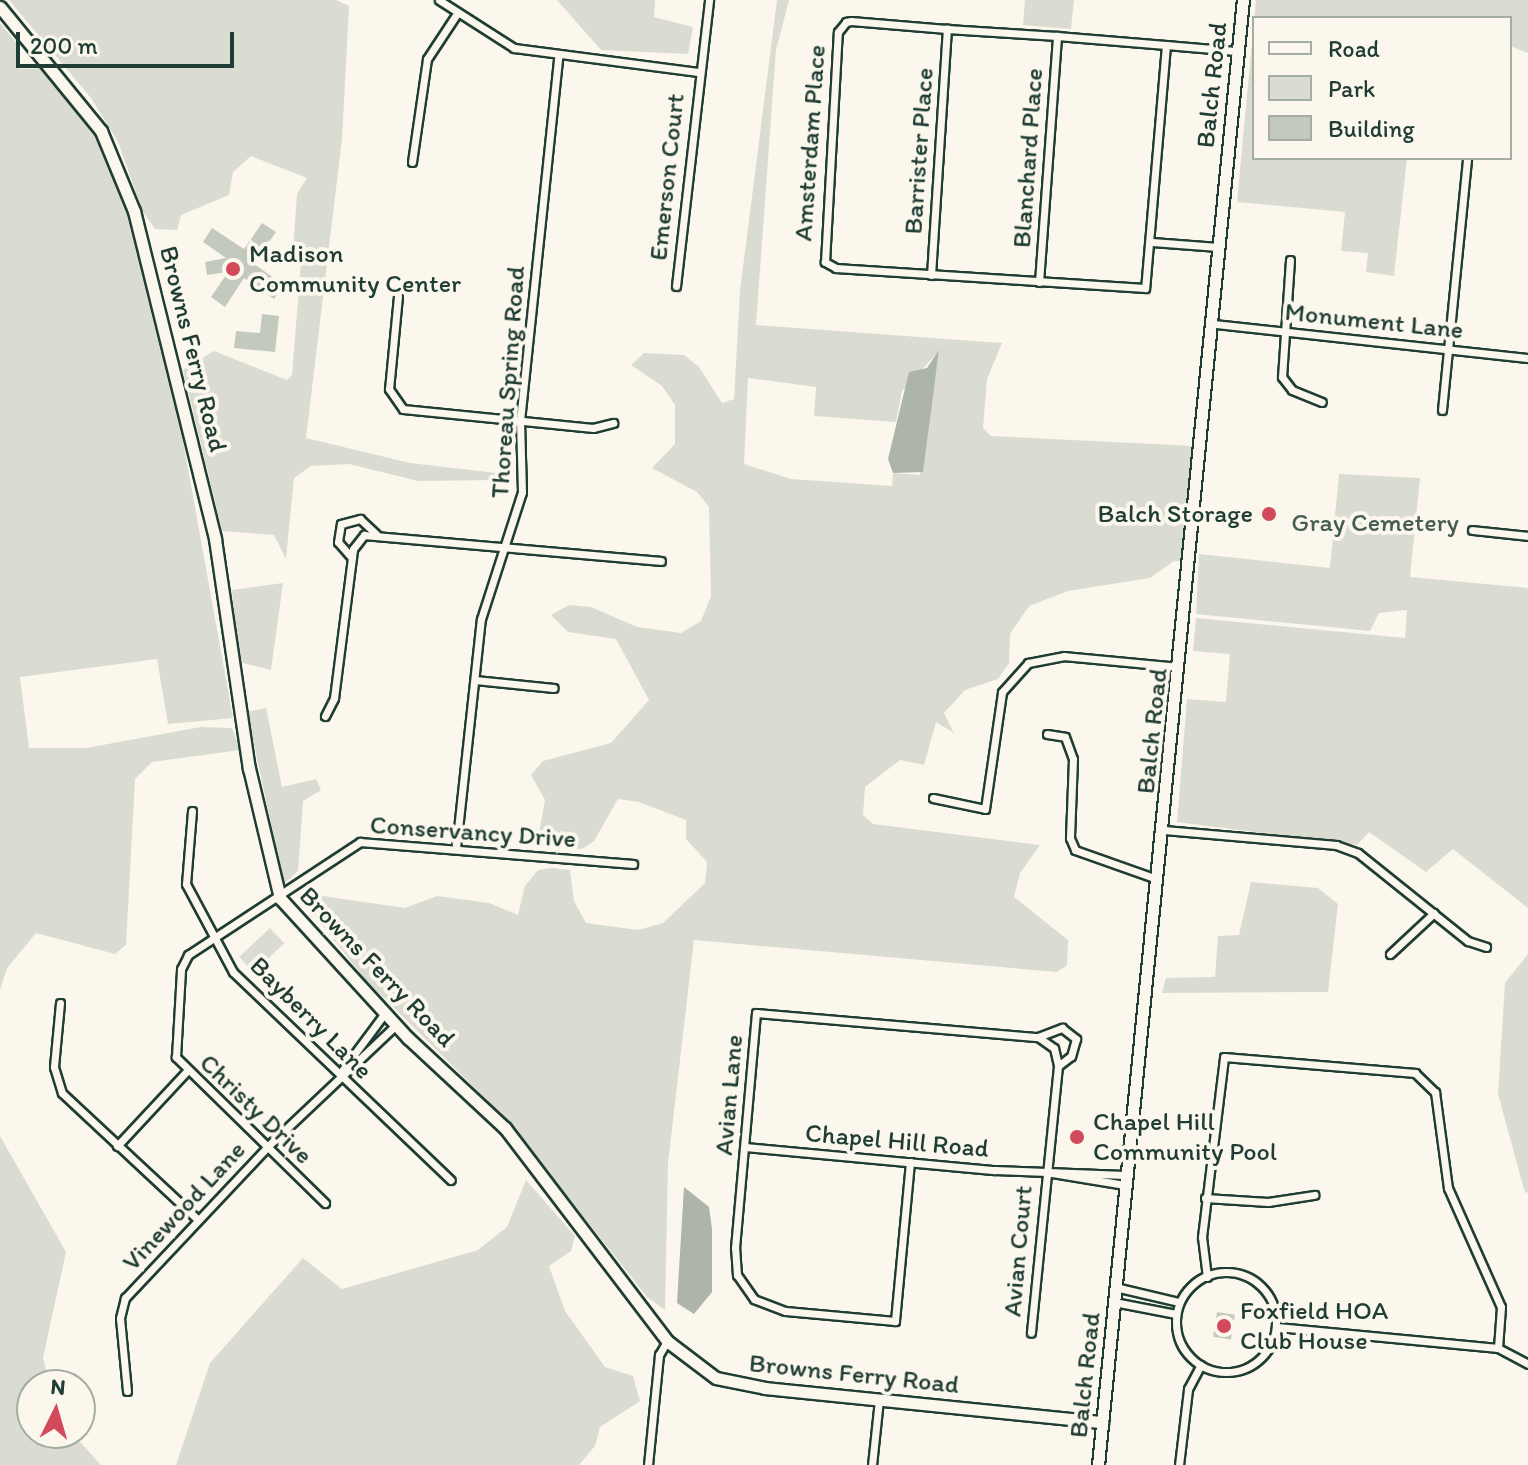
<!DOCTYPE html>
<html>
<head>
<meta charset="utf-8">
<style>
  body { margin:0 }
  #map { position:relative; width:1528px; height:1465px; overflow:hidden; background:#fbf7ec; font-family:Itim,sans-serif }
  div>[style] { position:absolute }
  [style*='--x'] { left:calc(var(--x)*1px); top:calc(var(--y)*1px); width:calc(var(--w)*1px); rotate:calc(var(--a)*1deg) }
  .green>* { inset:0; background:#dbdcd1; transform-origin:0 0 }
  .water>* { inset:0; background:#adb4aa }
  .building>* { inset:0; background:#c4c9be; transform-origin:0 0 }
  .roads { filter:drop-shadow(2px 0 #1f3d34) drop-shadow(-2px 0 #1f3d34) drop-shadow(0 2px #1f3d34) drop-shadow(0 -2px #1f3d34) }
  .street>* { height:7px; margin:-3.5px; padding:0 3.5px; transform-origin:3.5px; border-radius:3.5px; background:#fbf7ec }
  .street>.ring { margin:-3.5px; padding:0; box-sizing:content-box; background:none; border:7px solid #fbf7ec; border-radius:50% }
  .secondary>* { height:11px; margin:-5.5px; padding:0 5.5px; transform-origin:5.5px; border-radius:5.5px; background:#fbf7ec }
  .dots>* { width:22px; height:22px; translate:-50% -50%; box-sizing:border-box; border:4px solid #fbf7ec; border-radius:50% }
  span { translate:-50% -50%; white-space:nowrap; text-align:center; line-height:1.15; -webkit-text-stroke:8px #fbf7ec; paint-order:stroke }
  .street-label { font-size:26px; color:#1f3d34 }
  .poi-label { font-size:26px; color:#1f3d34 }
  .left { translate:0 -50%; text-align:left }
  .right { translate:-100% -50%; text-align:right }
  .park-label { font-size:26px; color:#455d53 }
  .legend { position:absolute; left:1252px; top:16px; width:260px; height:144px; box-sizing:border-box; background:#fbf7ec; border:2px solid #a3ada2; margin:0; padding:10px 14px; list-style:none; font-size:24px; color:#1f3d34 }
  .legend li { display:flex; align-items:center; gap:16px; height:40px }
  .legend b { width:40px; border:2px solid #a3ada2 }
  .north { position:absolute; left:16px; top:1369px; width:80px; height:80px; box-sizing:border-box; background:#fbf7ec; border:2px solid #a3ada2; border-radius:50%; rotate:5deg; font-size:22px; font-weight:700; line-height:32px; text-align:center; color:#1f3d34 }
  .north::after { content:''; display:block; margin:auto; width:28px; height:36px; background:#d1495b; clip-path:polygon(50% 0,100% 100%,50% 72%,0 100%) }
  .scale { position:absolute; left:16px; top:32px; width:218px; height:36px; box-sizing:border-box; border:4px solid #1f3d34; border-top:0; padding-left:10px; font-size:24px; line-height:28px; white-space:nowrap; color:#1f3d34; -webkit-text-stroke:6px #fbf7ec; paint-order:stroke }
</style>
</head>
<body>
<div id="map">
  <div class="green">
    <div style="clip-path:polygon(9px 0,336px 0,349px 6px,342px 139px,306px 438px,410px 463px,497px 473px,497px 480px,418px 481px,349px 464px,311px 466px,294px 478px,286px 559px,274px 535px,222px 531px,183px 370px,214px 351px,287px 380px,292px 375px,301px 262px,293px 249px,297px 194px,307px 178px,251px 156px,233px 172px,229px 195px,181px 215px,177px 230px,155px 229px,143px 212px,118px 142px,91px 98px)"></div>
    <div style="clip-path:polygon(557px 0,655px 0,654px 17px,693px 27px,688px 54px,601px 50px)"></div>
    <div style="clip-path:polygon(evenodd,777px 0,789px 0,776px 50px,756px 325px,1002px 343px,987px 379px,983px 428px,991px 436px,1194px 446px,1185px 561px,1174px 561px,1150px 578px,1068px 591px,1029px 606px,1010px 634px,1009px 663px,998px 679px,965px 690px,944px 713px,954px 733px,936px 722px,924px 765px,900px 760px,865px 787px,863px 815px,873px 824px,1040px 845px,1020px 873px,1014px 897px,1068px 940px,1067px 965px,1057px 972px,694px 940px,668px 1163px,665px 1310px,647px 1297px,507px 1120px,365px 979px,314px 915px,310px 901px,316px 895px,405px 908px,437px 896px,489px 903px,518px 915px,525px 886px,538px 870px,552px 868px,570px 870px,574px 901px,586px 923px,638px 930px,663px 923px,705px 883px,707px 862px,686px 839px,686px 820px,639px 802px,618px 799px,594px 841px,582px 849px,544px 846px,539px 833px,545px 800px,531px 775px,543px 761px,611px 743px,649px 700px,616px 639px,568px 632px,551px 615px,569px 605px,591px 607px,637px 627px,681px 633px,701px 621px,711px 596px,709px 507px,697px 492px,652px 468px,675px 444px,675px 405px,662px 386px,631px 365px,644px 353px,684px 355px,699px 367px,722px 403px,734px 399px,740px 291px,777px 0,939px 351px,920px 475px,893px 473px,892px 486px,791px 479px,744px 464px,748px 378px,816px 387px,814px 416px,896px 422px,902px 391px,939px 351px)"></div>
    <div style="clip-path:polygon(1025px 0,1074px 0,1071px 29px,1023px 25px)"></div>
    <div style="clip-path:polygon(1256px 0,1528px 0,1528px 53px,1510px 46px,1510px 18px,1254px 18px,1254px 158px,1407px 158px,1394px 276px,1366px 272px,1368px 253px,1341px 251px,1345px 212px,1237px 202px)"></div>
    <div style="clip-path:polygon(0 23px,19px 46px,19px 69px,43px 68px,92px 130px,123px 194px,170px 369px,233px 718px,168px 724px,157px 659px,20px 677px,29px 748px,86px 748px,201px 727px,232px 728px,240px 750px,152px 762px,135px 779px,126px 945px,115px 954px,36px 933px,7px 968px,0 990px)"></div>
    <div style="clip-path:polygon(1339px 474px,1420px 478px,1410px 577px,1528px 588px,1528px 908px,1453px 849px,1426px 872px,1369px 832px,1357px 845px,1177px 822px,1187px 699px,1226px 702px,1230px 654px,1193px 651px,1196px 618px,1405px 638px,1407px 610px,1379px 613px,1370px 631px,1196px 614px,1199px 554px,1330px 568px)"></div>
    <div style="clip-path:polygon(283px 583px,271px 670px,239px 662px,232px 590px)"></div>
    <div style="clip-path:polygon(266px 708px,282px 787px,316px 779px,321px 790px,303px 801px,298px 871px,284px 884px,247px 712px)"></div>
    <div style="clip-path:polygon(1251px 882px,1318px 888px,1338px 904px,1328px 992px,1162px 993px,1166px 978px,1215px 977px,1218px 936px,1239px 935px)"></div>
    <div style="left:270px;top:928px;width:21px;height:42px;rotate:47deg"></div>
    <div style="clip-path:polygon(1528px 954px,1528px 1192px,1525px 1193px,1498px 1094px,1505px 983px)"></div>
    <div style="clip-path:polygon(0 1136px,66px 1252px,43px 1358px,50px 1385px,32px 1385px,32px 1433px,72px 1433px,101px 1465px,0 1465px)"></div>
    <div style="clip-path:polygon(526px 1180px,575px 1236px,571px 1251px,549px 1266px,565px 1311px,605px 1367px,633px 1376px,640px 1401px,600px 1427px,595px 1446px,579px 1465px,176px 1465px,210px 1363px,303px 1258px,342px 1289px,478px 1250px,507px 1227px)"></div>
  </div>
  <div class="water">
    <div style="clip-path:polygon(939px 350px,923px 472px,893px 473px,888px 459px,909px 372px,927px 368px)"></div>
    <div style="clip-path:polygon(684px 1187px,709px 1207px,712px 1229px,712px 1292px,694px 1314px,677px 1303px)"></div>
  </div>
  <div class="building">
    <div style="clip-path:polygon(262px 223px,276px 232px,254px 264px,284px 285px,274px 299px,244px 278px,225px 307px,211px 297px,228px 272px,207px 275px,205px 262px,226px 258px,203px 242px,212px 228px,244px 249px)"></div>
    <div style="clip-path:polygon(262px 314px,279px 316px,275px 352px,234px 348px,236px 331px,260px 333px)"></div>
    <div style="left:1217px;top:1312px;width:18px;height:25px;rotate:9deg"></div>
  </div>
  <div class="roads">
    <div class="street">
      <div style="--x:439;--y:0;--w:89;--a:32.6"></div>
      <div style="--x:514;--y:48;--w:186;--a:7.4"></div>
      <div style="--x:1166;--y:45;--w:244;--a:94.9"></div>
      <div style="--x:1145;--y:288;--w:310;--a:-176.3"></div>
      <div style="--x:836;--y:268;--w:13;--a:-151"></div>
      <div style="--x:825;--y:262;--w:230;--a:-86.8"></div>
      <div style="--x:838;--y:32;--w:13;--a:-51"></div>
      <div style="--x:846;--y:22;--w:5;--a:-11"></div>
      <div style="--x:851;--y:21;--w:96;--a:4.8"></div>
      <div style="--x:947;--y:29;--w:110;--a:3.6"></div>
      <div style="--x:1057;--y:36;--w:109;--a:4.7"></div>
      <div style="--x:1166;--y:45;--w:70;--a:4.9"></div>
      <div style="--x:412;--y:162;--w:104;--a:-81.7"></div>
      <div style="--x:427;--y:59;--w:53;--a:-56.6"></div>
      <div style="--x:1152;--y:242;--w:66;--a:4.3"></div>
      <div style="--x:1290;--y:260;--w:117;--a:93.9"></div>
      <div style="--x:1282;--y:377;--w:16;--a:52"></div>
      <div style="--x:1292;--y:390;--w:32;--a:22"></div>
      <div style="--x:931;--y:275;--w:247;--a:-86.3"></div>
      <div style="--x:1039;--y:282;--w:247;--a:-85.8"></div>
      <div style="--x:676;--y:286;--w:288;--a:-83.4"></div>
      <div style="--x:398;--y:296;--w:93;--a:95.5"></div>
      <div style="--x:389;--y:389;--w:24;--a:55"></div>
      <div style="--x:403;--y:409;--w:191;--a:5.7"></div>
      <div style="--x:593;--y:428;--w:21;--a:-14"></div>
      <div style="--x:1215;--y:324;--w:315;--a:6.2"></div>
      <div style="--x:1442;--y:410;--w:253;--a:-84.3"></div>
      <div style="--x:1472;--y:530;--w:56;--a:6.1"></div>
      <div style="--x:352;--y:558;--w:21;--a:-131"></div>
      <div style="--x:338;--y:542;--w:18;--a:-81"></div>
      <div style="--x:341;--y:524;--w:20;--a:-15"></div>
      <div style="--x:360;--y:519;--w:22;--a:43"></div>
      <div style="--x:475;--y:680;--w:79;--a:5.8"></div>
      <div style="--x:325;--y:716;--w:20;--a:-63"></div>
      <div style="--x:334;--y:698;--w:150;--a:-82.7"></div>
      <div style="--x:353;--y:549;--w:18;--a:-52"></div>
      <div style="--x:364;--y:535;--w:298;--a:5"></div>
      <div style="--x:1047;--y:734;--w:18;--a:9"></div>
      <div style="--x:1065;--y:737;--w:23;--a:70"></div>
      <div style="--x:1073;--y:759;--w:79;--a:92.2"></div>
      <div style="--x:1070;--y:838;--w:13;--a:67"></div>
      <div style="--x:1075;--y:850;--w:87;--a:19.5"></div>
      <div style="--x:933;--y:798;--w:53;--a:11.9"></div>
      <div style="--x:985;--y:809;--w:118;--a:-81.7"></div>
      <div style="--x:1002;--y:692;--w:39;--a:-48"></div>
      <div style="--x:1028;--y:663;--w:37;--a:-11"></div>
      <div style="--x:1064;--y:656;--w:115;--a:5.5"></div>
      <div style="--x:192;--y:811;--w:73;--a:94.7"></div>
      <div style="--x:186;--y:884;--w:100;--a:61.9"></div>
      <div style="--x:233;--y:972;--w:301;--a:43.7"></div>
      <div style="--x:1164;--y:830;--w:173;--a:5"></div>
      <div style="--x:1336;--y:845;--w:23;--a:20"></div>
      <div style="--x:1358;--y:853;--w:141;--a:38.7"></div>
      <div style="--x:1468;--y:941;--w:19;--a:18"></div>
      <div style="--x:456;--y:848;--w:230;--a:-83.8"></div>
      <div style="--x:481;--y:619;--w:133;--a:-72.1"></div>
      <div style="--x:522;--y:492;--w:71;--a:-91.6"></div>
      <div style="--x:520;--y:421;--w:366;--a:-84"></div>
      <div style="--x:1390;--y:954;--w:60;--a:-43"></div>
      <div style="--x:60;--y:1003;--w:64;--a:95.4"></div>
      <div style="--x:54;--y:1067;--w:27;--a:73"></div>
      <div style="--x:62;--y:1093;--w:185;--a:43"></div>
      <div style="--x:1038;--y:1037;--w:26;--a:-21"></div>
      <div style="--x:1062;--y:1028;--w:18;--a:38"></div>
      <div style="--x:1076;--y:1039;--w:18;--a:106"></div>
      <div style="--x:1071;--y:1056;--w:16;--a:142"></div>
      <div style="--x:341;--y:1072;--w:74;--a:-53.3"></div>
      <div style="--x:117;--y:1146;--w:103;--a:-47"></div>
      <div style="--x:745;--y:1147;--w:251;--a:5.3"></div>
      <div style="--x:995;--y:1170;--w:130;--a:2.2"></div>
      <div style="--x:910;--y:1162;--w:160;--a:95.4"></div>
      <div style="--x:895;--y:1321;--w:110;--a:-174.8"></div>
      <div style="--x:785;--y:1311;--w:33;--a:-159"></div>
      <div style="--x:754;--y:1299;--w:29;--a:-125"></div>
      <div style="--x:737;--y:1275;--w:27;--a:-94"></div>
      <div style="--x:735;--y:1248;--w:236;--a:-84.9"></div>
      <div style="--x:756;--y:1013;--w:283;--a:4.9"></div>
      <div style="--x:1038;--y:1037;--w:19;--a:35"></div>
      <div style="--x:1054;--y:1048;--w:18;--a:77"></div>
      <div style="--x:1058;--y:1066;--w:268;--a:95.8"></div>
      <div style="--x:1046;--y:1172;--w:80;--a:9.3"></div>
      <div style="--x:1205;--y:1198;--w:63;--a:3.6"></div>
      <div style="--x:1268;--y:1202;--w:47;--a:-8.7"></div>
      <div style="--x:325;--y:1203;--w:209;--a:-135.6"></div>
      <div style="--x:176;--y:1057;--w:88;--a:-86.7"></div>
      <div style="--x:181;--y:969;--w:16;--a:-63"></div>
      <div style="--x:188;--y:955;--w:206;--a:-33.3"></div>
      <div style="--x:360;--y:842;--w:274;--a:4.6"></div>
      <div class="ring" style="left:1176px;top:1272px;width:93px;height:93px"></div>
      <div style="--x:1207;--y:1277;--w:40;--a:-97.1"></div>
      <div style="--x:1202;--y:1237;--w:181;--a:-83"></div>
      <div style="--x:1224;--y:1057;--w:192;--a:4.8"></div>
      <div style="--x:1415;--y:1073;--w:28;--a:44"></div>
      <div style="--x:1435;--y:1092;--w:97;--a:82.3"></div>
      <div style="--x:1448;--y:1188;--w:130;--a:66"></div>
      <div style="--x:1501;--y:1307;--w:41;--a:94.2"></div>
      <div style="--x:1115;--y:1287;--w:66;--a:13.2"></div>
      <div style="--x:1114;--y:1302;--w:63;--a:11"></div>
      <div style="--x:1277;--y:1327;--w:222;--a:5.4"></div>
      <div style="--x:1498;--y:1348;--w:34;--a:28"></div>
      <div style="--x:127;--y:1391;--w:73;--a:-95.5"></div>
      <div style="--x:120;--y:1318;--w:21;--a:-76"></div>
      <div style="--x:125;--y:1298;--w:209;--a:-46.7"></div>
      <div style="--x:268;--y:1146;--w:176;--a:-43.4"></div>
      <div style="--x:648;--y:1465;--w:111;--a:-84.3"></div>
      <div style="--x:659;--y:1355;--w:16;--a:-60"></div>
      <div style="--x:872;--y:1465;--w:66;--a:-83.9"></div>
      <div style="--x:1179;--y:1465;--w:77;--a:-83.2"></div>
      <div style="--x:1188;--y:1389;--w:27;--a:-62"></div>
    </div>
    <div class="secondary">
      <div style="--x:0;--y:7;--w:160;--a:50.8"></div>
      <div style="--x:101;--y:131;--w:87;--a:67.6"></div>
      <div style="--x:134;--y:211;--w:338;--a:76.1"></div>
      <div style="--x:215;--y:539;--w:232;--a:81.6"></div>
      <div style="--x:249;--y:768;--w:134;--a:76.6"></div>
      <div style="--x:280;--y:898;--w:190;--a:47.6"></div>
      <div style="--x:408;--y:1038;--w:132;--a:42.9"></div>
      <div style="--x:505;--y:1128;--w:268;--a:52.7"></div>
      <div style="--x:667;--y:1341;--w:61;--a:37.1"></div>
      <div style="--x:716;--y:1378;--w:50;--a:11.5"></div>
      <div style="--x:765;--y:1388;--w:339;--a:5.8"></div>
      <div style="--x:1098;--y:1465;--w:1472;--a:-84.35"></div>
    </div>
  </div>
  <div class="dots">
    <div style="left:233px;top:269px;background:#d1495b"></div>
    <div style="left:1269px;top:514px;background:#d1495b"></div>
    <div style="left:1077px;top:1137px;background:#d1495b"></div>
    <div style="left:1224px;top:1326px;background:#d1495b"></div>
  </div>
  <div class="street-label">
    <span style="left:1212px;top:85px;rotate:-84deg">Balch Road</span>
    <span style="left:810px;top:143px;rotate:-86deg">Amsterdam Place</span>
    <span style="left:919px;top:151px;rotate:-86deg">Barrister Place</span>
    <span style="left:1028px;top:158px;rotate:-86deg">Blanchard Place</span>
    <span style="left:667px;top:177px;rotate:-84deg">Emerson Court</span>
    <span style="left:1374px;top:321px;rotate:6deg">Monument Lane</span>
    <span style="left:193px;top:349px;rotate:76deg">Browns Ferry Road</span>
    <span style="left:508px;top:382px;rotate:-86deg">Thoreau Spring Road</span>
    <span style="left:1152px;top:731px;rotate:-84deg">Balch Road</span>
    <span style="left:473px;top:832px;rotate:4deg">Conservancy Drive</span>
    <span style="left:377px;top:967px;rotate:46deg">Browns Ferry Road</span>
    <span style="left:311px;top:1018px;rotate:45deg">Bayberry Lane</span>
    <span style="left:729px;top:1095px;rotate:-85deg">Avian Lane</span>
    <span style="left:256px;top:1109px;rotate:44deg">Christy Drive</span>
    <span style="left:897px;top:1141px;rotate:5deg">Chapel Hill Road</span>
    <span style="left:184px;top:1206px;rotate:-47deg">Vinewood Lane</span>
    <span style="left:1018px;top:1251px;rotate:-85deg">Avian Court</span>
    <span style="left:854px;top:1374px;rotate:6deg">Browns Ferry Road</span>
    <span style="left:1085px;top:1375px;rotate:-84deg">Balch Road</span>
  </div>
  <div class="poi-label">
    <span class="left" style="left:249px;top:269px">Madison<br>Community Center</span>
    <span class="right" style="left:1253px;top:514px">Balch Storage</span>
    <span class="left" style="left:1093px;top:1137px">Chapel Hill<br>Community Pool</span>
    <span class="left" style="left:1240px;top:1326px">Foxfield HOA<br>Club House</span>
  </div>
  <div class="park-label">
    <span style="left:1375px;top:523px">Gray Cemetery</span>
  </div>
  <ul class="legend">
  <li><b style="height:10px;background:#fbf7ec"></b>Road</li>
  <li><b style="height:22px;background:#dbdcd1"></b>Park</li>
  <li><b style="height:22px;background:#c4c9be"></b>Building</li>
  </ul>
  <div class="north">N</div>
  <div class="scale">200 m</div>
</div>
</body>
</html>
